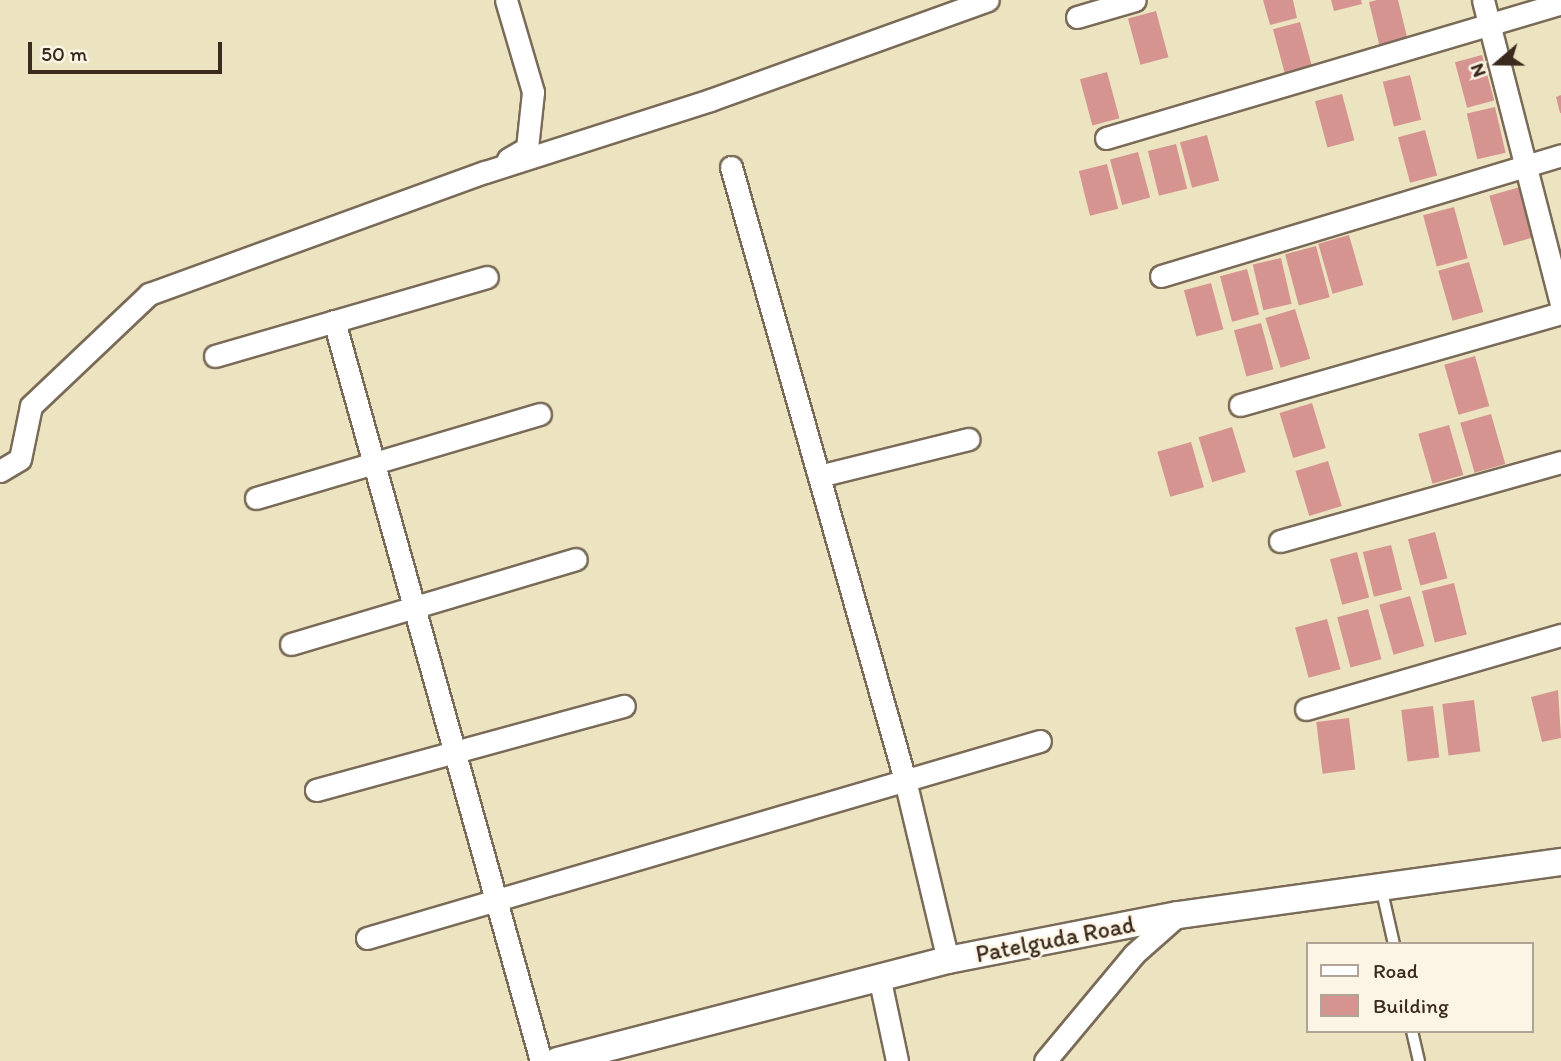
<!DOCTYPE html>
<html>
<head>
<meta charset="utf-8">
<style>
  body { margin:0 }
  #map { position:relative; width:1561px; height:1061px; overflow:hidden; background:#ece3c1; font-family:Itim,sans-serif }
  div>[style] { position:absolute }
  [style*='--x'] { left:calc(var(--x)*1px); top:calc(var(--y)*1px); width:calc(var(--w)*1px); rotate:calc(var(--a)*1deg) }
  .building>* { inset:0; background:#d69490; transform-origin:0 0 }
  .roads { filter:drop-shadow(2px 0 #796b57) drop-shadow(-2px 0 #796b57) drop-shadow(0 2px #796b57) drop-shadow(0 -2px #796b57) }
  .service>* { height:10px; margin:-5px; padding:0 5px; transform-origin:5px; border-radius:5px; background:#fff }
  .minor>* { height:21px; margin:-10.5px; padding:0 10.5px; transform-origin:10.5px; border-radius:10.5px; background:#fff }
  .tertiary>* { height:26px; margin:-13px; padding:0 13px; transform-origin:13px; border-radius:13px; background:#fff }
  span { translate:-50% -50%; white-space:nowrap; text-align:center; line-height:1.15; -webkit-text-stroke:5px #fcf5e5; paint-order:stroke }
  .street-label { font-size:24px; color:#3b2a1e }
  .legend { position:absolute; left:1306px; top:942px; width:228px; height:91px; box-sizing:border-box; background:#fcf5e5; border:2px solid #afa495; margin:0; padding:9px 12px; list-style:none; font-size:21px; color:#3b2a1e }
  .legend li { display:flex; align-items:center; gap:14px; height:35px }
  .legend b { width:35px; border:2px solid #afa495 }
  .north { position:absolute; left:1463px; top:28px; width:70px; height:70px; -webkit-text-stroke:5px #fcf5e5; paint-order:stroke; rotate:250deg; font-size:19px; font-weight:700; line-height:28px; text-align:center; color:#3b2a1e }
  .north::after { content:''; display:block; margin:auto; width:24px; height:32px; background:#3b2a1e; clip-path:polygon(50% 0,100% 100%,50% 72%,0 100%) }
  .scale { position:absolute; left:28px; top:42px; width:194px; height:32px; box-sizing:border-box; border:4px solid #3b2a1e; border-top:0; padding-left:9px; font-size:21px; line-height:24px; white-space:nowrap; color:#3b2a1e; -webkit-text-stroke:5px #fcf5e5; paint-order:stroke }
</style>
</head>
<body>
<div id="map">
  <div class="building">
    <div style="clip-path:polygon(1263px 0,1293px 0,1297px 18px,1270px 25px)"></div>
    <div style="clip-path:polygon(1331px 0,1361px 0,1362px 4px,1334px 11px)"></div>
    <div style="clip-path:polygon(1377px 0,1398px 0,1408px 41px,1380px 48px,1369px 2px)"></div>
    <div style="left:1156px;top:11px;width:48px;height:29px;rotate:75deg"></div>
    <div style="left:1300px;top:22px;width:48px;height:28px;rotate:75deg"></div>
    <div style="left:1482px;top:55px;width:47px;height:28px;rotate:75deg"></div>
    <div style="left:1107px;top:72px;width:48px;height:28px;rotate:75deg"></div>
    <div style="left:1410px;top:75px;width:46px;height:28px;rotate:76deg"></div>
    <div style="left:1342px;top:94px;width:48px;height:28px;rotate:75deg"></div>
    <div style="clip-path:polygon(1561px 95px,1561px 113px,1560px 113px,1556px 97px)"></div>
    <div style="left:1495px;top:107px;width:47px;height:29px;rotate:77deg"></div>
    <div style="left:1425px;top:130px;width:47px;height:28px;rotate:75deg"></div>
    <div style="left:1207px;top:135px;width:47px;height:28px;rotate:75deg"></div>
    <div style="left:1176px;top:144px;width:46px;height:29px;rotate:76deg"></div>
    <div style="left:1138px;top:152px;width:47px;height:29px;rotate:75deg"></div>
    <div style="left:1107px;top:164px;width:46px;height:29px;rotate:76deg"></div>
    <div style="left:1520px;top:187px;width:52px;height:32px;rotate:74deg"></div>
    <div style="left:1454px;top:207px;width:53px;height:32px;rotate:75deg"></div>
    <div style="left:1349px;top:235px;width:52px;height:32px;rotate:74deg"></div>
    <div style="left:1316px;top:246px;width:53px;height:32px;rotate:75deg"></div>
    <div style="left:1281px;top:258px;width:47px;height:29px;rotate:77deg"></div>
    <div style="left:1469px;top:262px;width:52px;height:32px;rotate:74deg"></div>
    <div style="left:1247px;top:269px;width:47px;height:28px;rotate:75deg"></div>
    <div style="left:1211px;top:283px;width:48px;height:28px;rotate:75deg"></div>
    <div style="left:1295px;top:309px;width:52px;height:31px;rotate:73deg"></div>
    <div style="left:1261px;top:323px;width:48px;height:28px;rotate:75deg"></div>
    <div style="left:1475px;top:356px;width:52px;height:32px;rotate:74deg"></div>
    <div style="left:1312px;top:403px;width:47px;height:34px;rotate:73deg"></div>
    <div style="left:1491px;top:414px;width:52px;height:32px;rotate:74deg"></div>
    <div style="left:1449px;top:425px;width:52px;height:32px;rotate:74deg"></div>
    <div style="left:1232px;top:427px;width:47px;height:35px;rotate:73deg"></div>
    <div style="left:1191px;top:442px;width:47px;height:35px;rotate:74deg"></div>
    <div style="left:1328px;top:461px;width:47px;height:34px;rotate:73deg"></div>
    <div style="left:1435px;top:532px;width:48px;height:28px;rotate:75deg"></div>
    <div style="left:1391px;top:545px;width:46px;height:29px;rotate:76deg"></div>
    <div style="left:1357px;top:552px;width:47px;height:28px;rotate:75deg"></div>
    <div style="left:1454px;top:583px;width:53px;height:33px;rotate:76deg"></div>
    <div style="left:1410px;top:596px;width:52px;height:32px;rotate:74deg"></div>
    <div style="left:1368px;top:609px;width:52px;height:32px;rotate:75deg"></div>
    <div style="left:1327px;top:619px;width:52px;height:33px;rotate:75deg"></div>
    <div style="clip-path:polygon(1558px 690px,1561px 738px,1542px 742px,1531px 697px)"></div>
    <div style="left:1474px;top:700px;width:52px;height:32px;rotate:83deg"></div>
    <div style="left:1433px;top:706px;width:52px;height:32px;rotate:83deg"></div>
    <div style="left:1349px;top:718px;width:52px;height:33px;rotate:83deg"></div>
  </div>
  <div class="roads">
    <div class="service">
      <div style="--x:1381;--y:887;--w:58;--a:77.2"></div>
      <div style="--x:1412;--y:1031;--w:31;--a:77"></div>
    </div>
    <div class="minor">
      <div style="--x:506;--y:0;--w:96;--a:73.6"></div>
      <div style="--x:533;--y:92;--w:56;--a:96.1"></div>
      <div style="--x:527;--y:148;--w:22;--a:150"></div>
      <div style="--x:1483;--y:0;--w:313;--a:75.6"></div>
      <div style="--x:1077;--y:17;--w:60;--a:-16.3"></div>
      <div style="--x:1106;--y:138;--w:475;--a:-16.5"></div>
      <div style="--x:731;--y:167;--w:637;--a:74.15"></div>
      <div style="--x:905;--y:780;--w:185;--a:76.6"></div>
      <div style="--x:1161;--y:276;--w:418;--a:-16.8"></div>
      <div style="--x:334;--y:321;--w:768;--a:74.37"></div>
      <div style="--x:215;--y:356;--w:283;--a:-16.2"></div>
      <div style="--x:1240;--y:405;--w:334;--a:-16"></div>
      <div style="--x:0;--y:471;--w:23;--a:-31"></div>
      <div style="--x:20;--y:459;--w:54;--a:-78.3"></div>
      <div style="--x:31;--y:406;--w:163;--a:-43.5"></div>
      <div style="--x:149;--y:294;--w:357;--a:-20"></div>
      <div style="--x:485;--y:172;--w:236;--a:-17.7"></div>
      <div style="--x:710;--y:100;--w:295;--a:-19.8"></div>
      <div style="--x:819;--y:476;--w:154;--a:-13.9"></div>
      <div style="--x:256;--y:498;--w:296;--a:-16.5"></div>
      <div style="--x:1280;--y:541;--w:292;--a:-15.7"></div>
      <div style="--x:291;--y:644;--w:297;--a:-16.6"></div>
      <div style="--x:1306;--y:709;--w:266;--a:-16.2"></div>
      <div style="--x:316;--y:790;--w:319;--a:-15.3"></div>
      <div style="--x:367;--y:938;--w:701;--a:-16.32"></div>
      <div style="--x:879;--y:976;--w:87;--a:78"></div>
      <div style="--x:1045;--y:1061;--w:139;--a:-50.2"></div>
      <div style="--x:1134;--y:954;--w:59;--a:-41.6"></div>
    </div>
    <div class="tertiary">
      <div style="--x:557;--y:1061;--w:404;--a:-14.5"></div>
      <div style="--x:948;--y:960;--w:234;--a:-11.1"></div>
      <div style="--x:1178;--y:915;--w:387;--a:-7.9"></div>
    </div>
  </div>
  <div class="street-label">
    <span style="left:1055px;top:939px;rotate:-11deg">Patelguda Road</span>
  </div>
  <ul class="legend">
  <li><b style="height:9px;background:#fff"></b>Road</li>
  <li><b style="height:19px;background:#d69490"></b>Building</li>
  </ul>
  <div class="north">N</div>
  <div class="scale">50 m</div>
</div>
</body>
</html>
